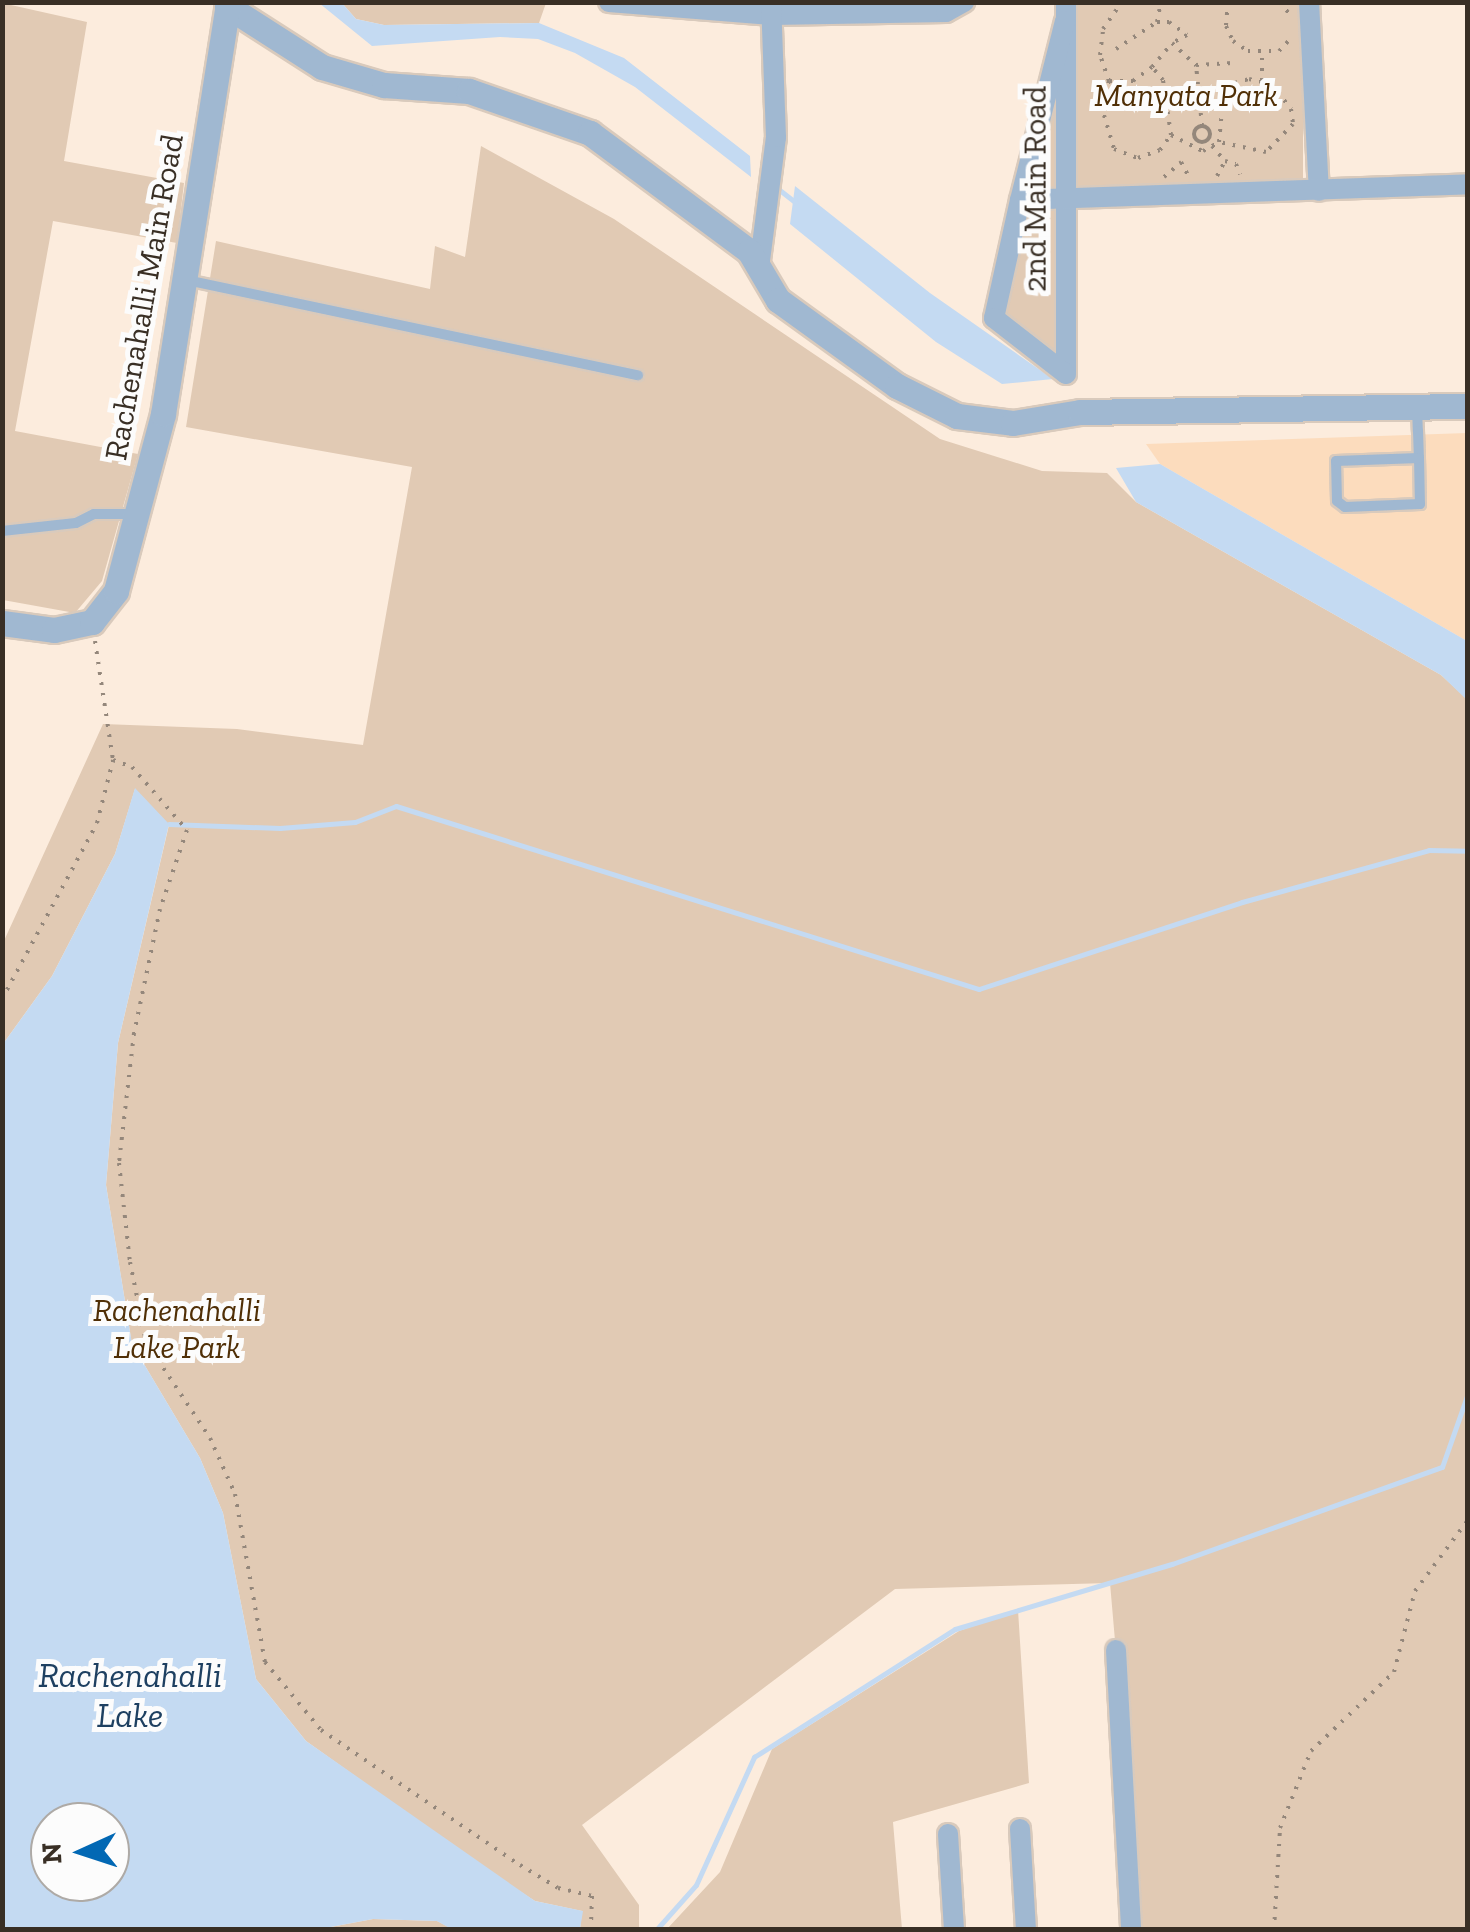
<!DOCTYPE html>
<html>
<head>
<meta charset="utf-8">
<style>
  body { margin:0 }
  #map { position:relative; width:1470px; height:1932px; overflow:hidden; background:#fcecdd; font-family:"Zilla Slab",serif }
  div>[style] { position:absolute }
  [style*='--x'] { left:calc(var(--x)*1px); top:calc(var(--y)*1px); width:calc(var(--w)*1px); rotate:calc(var(--a)*1deg) }
  .built>* { inset:0; background:#fcdcbd }
  .green>* { inset:0; background:#e1cab4; transform-origin:0 0 }
  .water>* { inset:0; background:#c4daf2 }
  .stream>* { height:5px; margin:-2.5px; padding:0 2.5px; transform-origin:2.5px; border-radius:2.5px; background:#c4daf2 }
  .path>* { height:4px; margin-top:-2px; transform-origin:0; background:repeating-linear-gradient(90deg,#94877b 0 2.5px,transparent 0 10.5px) }
  .path>.ring { margin:-2px; padding:0; box-sizing:content-box; background:none; border:4px solid #94877b; border-radius:50% }
  .roads { filter:drop-shadow(2px 0 #d9cabc) drop-shadow(-2px 0 #d9cabc) drop-shadow(0 2px #d9cabc) drop-shadow(0 -2px #d9cabc) }
  .service>* { height:10px; margin:-5px; padding:0 5px; transform-origin:5px; border-radius:5px; background:#a0b8d1 }
  .minor>* { height:20px; margin:-10px; padding:0 10px; transform-origin:10px; border-radius:10px; background:#a0b8d1 }
  .tertiary>* { height:25px; margin:-12.5px; padding:0 12.5px; transform-origin:12.5px; border-radius:12.5px; background:#a0b8d1 }
  span { translate:-50% -50%; white-space:nowrap; text-align:center; line-height:1.15; -webkit-text-stroke:10px #fcfcfc; paint-order:stroke }
  .park-label { font-size:32px; color:#502f06; font-style:italic }
  .street-label { font-size:32px; color:#392f25 }
  .water-label { font-size:35px; color:#1e4061; font-style:italic }
  .frame { position:absolute; inset:0; border:5px solid #392f25; pointer-events:none }
  .north { position:absolute; left:30px; top:1802px; width:100px; height:100px; box-sizing:border-box; background:#fcfcfc; border:2px solid #aeaaa6; border-radius:50%; rotate:267deg; font-size:28px; font-weight:700; line-height:40px; text-align:center; color:#392f25 }
  .north::after { content:''; display:block; margin:auto; width:35px; height:45px; background:#0268b4; clip-path:polygon(50% 0,100% 100%,50% 72%,0 100%) }
</style>
</head>
<body>
<div id="map">
  <div class="built">
    <div style="clip-path:polygon(1467px 433px,1467px 641px,1160px 464px,1146px 444px)"></div>
  </div>
  <div class="green">
    <div style="clip-path:polygon(2px 3px,87px 22px,64px 161px,184px 183px,177px 243px,53px 221px,15px 431px,138px 454px,102px 581px,75px 613px,3px 600px)"></div>
    <div style="clip-path:polygon(342px 3px,546px 3px,539px 23px,384px 25px,356px 19px)"></div>
    <div style="left:1076px;top:3px;width:227px;height:187px"></div>
    <div style="clip-path:polygon(1062px 47px,1059px 192px,1026px 194px)"></div>
    <div style="clip-path:polygon(481px 146px,614px 219px,940px 439px,1042px 471px,1107px 473px,1136px 502px,1441px 675px,1468px 700px,1467px 1929px,1140px 1929px,1110px 1583px,895px 1589px,582px 1825px,639px 1905px,639px 1929px,580px 1929px,582px 1911px,535px 1901px,491px 1873px,306px 1741px,256px 1679px,223px 1513px,200px 1458px,132px 1344px,106px 1185px,118px 1043px,169px 825px,135px 789px,115px 854px,52px 976px,3px 1044px,3px 943px,103px 724px,237px 729px,363px 745px,412px 467px,186px 427px,216px 241px,430px 289px,435px 246px,465px 257px)"></div>
    <div style="clip-path:polygon(1027px 207px,1056px 207px,1057px 354px,1005px 312px)"></div>
    <div style="clip-path:polygon(1018px 1610px,1029px 1783px,893px 1822px,902px 1929px,667px 1929px,720px 1872px,772px 1749px,959px 1631px)"></div>
    <div style="clip-path:polygon(373px 1919px,437px 1921px,453px 1929px,315px 1930px)"></div>
  </div>
  <div class="water">
    <div style="clip-path:polygon(319px 3px,342px 3px,356px 19px,384px 25px,539px 23px,624px 58px,750px 156px,751px 177px,635px 87px,575px 53px,538px 39px,500px 37px,372px 46px)"></div>
    <div style="clip-path:polygon(795px 186px,930px 293px,1053px 379px,1002px 384px,936px 342px,790px 224px)"></div>
    <div style="clip-path:polygon(1160px 464px,1467px 641px,1467px 700px,1441px 675px,1136px 502px,1116px 468px)"></div>
    <div style="clip-path:polygon(evenodd,135px 788px,169px 824px,118px 1043px,106px 1185px,132px 1344px,200px 1458px,223px 1513px,256px 1679px,306px 1741px,535px 1901px,583px 1911px,580px 1929px,453px 1930px,437px 1921px,373px 1919px,315px 1930px,3px 1929px,3px 1044px,52px 976px,115px 854px,135px 788px,50px 1822px,110px 1822px,110px 1882px,50px 1882px,50px 1822px)"></div>
  </div>
  <div class="stream">
    <div style="--x:777;--y:188;--w:24;--a:38"></div>
    <div style="--x:169;--y:824;--w:111;--a:2.1"></div>
    <div style="--x:280;--y:828;--w:75;--a:-4.6"></div>
    <div style="--x:355;--y:822;--w:44;--a:-21.3"></div>
    <div style="--x:396;--y:806;--w:611;--a:17.43"></div>
    <div style="--x:979;--y:989;--w:277;--a:-18.3"></div>
    <div style="--x:1242;--y:902;--w:194;--a:-15.5"></div>
    <div style="--x:1429;--y:850;--w:39;--a:1"></div>
    <div style="--x:656;--y:1930;--w:60;--a:-48.4"></div>
    <div style="--x:696;--y:1885;--w:141;--a:-65.6"></div>
    <div style="--x:754;--y:1757;--w:238;--a:-32.5"></div>
    <div style="--x:955;--y:1629;--w:227;--a:-16.7"></div>
    <div style="--x:1172;--y:1564;--w:287;--a:-19.8"></div>
    <div style="--x:1442;--y:1467;--w:78;--a:-70.6"></div>
  </div>
  <div class="path">
    <div style="--x:1228;--y:2;--w:24;--a:95"></div>
    <div style="--x:1226;--y:26;--w:17;--a:65"></div>
    <div style="--x:1233;--y:41;--w:18;--a:34"></div>
    <div style="--x:1248;--y:51;--w:31;--a:0"></div>
    <div style="--x:1279;--y:51;--w:18;--a:-47"></div>
    <div style="--x:1280;--y:2;--w:16;--a:52"></div>
    <div style="--x:1157;--y:22;--w:20;--a:-79"></div>
    <div style="--x:1116;--y:49;--w:49;--a:-33.4"></div>
    <div style="--x:1157;--y:22;--w:12;--a:0"></div>
    <div style="--x:1169;--y:22;--w:22;--a:36"></div>
    <div style="--x:1187;--y:35;--w:17;--a:152"></div>
    <div style="--x:1152;--y:67;--w:31;--a:-50"></div>
    <div style="--x:1172;--y:43;--w:33;--a:43"></div>
    <div style="--x:1249;--y:79;--w:23;--a:13"></div>
    <div style="--x:1271;--y:84;--w:32;--a:51"></div>
    <div style="--x:1291;--y:109;--w:15;--a:82"></div>
    <div style="--x:1293;--y:124;--w:39;--a:134"></div>
    <div style="--x:1266;--y:152;--w:48;--a:-168"></div>
    <div style="--x:1219;--y:142;--w:42;--a:-84.6"></div>
    <div style="--x:1223;--y:100;--w:21;--a:-55"></div>
    <div style="--x:1235;--y:83;--w:15;--a:-16"></div>
    <div style="--x:1109;--y:81;--w:28;--a:-109"></div>
    <div style="--x:1100;--y:55;--w:26;--a:-83"></div>
    <div style="--x:1103;--y:29;--w:33;--a:-55"></div>
    <div style="--x:1262;--y:81;--w:26;--a:-90"></div>
    <div style="--x:1202;--y:126;--w:61;--a:-95.6"></div>
    <div style="--x:1196;--y:65;--w:37;--a:-3"></div>
    <div class="ring" style="left:1194px;top:126px;width:12px;height:12px"></div>
    <div style="--x:1171;--y:135;--w:56;--a:-98.3"></div>
    <div style="--x:1163;--y:80;--w:17;--a:-130"></div>
    <div style="--x:1152;--y:67;--w:24;--a:144"></div>
    <div style="--x:1133;--y:81;--w:24;--a:180"></div>
    <div style="--x:1109;--y:81;--w:25;--a:108"></div>
    <div style="--x:1101;--y:105;--w:46;--a:73.5"></div>
    <div style="--x:1114;--y:149;--w:26;--a:21"></div>
    <div style="--x:1138;--y:158;--w:23;--a:-20"></div>
    <div style="--x:1160;--y:150;--w:19;--a:-54"></div>
    <div style="--x:1171;--y:135;--w:36;--a:27"></div>
    <div style="--x:1203;--y:151;--w:18;--a:-29"></div>
    <div style="--x:1212;--y:146;--w:20;--a:49"></div>
    <div style="--x:1217;--y:176;--w:17;--a:-62"></div>
    <div style="--x:1225;--y:161;--w:11;--a:15"></div>
    <div style="--x:1236;--y:164;--w:11;--a:68"></div>
    <div style="--x:1164;--y:177;--w:23;--a:-41"></div>
    <div style="--x:1181;--y:162;--w:15;--a:62"></div>
    <div style="--x:95;--y:641;--w:120;--a:81.4"></div>
    <div style="--x:2;--y:999;--w:200;--a:-61.6"></div>
    <div style="--x:97;--y:823;--w:65;--a:-75.7"></div>
    <div style="--x:113;--y:760;--w:20;--a:20"></div>
    <div style="--x:132;--y:767;--w:84;--a:48.9"></div>
    <div style="--x:187;--y:830;--w:83;--a:108.9"></div>
    <div style="--x:160;--y:909;--w:127;--a:101.8"></div>
    <div style="--x:134;--y:1033;--w:131;--a:96.6"></div>
    <div style="--x:119;--y:1163;--w:100;--a:83.7"></div>
    <div style="--x:130;--y:1262;--w:82;--a:78.7"></div>
    <div style="--x:146;--y:1342;--w:115;--a:56.3"></div>
    <div style="--x:210;--y:1438;--w:61;--a:65.9"></div>
    <div style="--x:235;--y:1494;--w:171;--a:79.9"></div>
    <div style="--x:265;--y:1662;--w:88;--a:50.5"></div>
    <div style="--x:321;--y:1730;--w:240;--a:34.2"></div>
    <div style="--x:520;--y:1865;--w:44;--a:31.2"></div>
    <div style="--x:558;--y:1888;--w:35;--a:13"></div>
    <div style="--x:592;--y:1896;--w:34;--a:92"></div>
    <div style="--x:1274;--y:1930;--w:102;--a:-86.6"></div>
    <div style="--x:1280;--y:1828;--w:83;--a:-68.1"></div>
    <div style="--x:1311;--y:1751;--w:115;--a:-43.6"></div>
    <div style="--x:1394;--y:1672;--w:84;--a:-75.5"></div>
    <div style="--x:1415;--y:1591;--w:89;--a:-53.3"></div>
  </div>
  <div class="roads">
    <div class="service">
      <div style="--x:186;--y:280;--w:462;--a:11.9"></div>
      <div style="--x:1417;--y:407;--w:24;--a:88"></div>
      <div style="--x:1418;--y:431;--w:27;--a:88"></div>
      <div style="--x:1419;--y:458;--w:46;--a:88.8"></div>
      <div style="--x:1420;--y:504;--w:75;--a:177.7"></div>
      <div style="--x:1345;--y:507;--w:10;--a:-143"></div>
      <div style="--x:1337;--y:501;--w:40;--a:-91.4"></div>
      <div style="--x:1336;--y:461;--w:83;--a:-2.1"></div>
      <div style="--x:2;--y:531;--w:74;--a:-6.2"></div>
      <div style="--x:76;--y:523;--w:20;--a:-27"></div>
      <div style="--x:94;--y:514;--w:42;--a:0"></div>
    </div>
    <div class="minor">
      <div style="--x:609;--y:2;--w:163;--a:4.6"></div>
      <div style="--x:771;--y:15;--w:175;--a:-1"></div>
      <div style="--x:946;--y:12;--w:21;--a:-29"></div>
      <div style="--x:1066;--y:2;--w:372;--a:90"></div>
      <div style="--x:1309;--y:2;--w:189;--a:87"></div>
      <div style="--x:1065;--y:21;--w:185;--a:104.1"></div>
      <div style="--x:1020;--y:200;--w:448;--a:-2"></div>
      <div style="--x:1020;--y:200;--w:121;--a:102.4"></div>
      <div style="--x:994;--y:318;--w:91;--a:37.9"></div>
      <div style="--x:759;--y:268;--w:132;--a:-82.6"></div>
      <div style="--x:776;--y:137;--w:135;--a:-92.1"></div>
      <div style="--x:1116;--y:1650;--w:280;--a:86.9"></div>
      <div style="--x:1020;--y:1829;--w:101;--a:86.6"></div>
      <div style="--x:948;--y:1834;--w:96;--a:86.4"></div>
    </div>
    <div class="tertiary">
      <div style="--x:227;--y:6;--w:113;--a:32.7"></div>
      <div style="--x:322;--y:67;--w:65;--a:16.2"></div>
      <div style="--x:384;--y:85;--w:85;--a:4"></div>
      <div style="--x:469;--y:91;--w:128;--a:19.1"></div>
      <div style="--x:590;--y:133;--w:198;--a:36.6"></div>
      <div style="--x:749;--y:251;--w:57;--a:59.4"></div>
      <div style="--x:778;--y:300;--w:147;--a:35.9"></div>
      <div style="--x:897;--y:386;--w:67;--a:26.6"></div>
      <div style="--x:957;--y:416;--w:56;--a:7.1"></div>
      <div style="--x:1013;--y:423;--w:68;--a:-9.3"></div>
      <div style="--x:1080;--y:412;--w:388;--a:-0.9"></div>
      <div style="--x:2;--y:623;--w:52;--a:7.7"></div>
      <div style="--x:54;--y:630;--w:39;--a:-12"></div>
      <div style="--x:92;--y:622;--w:39;--a:-52"></div>
      <div style="--x:116;--y:591;--w:183;--a:-75.1"></div>
      <div style="--x:163;--y:414;--w:417;--a:-81"></div>
    </div>
  </div>
  <div class="park-label">
    <span style="left:1186px;top:95px">Manyata Park</span>
    <span style="left:177px;top:1329px">Rachenahalli<br>Lake Park</span>
  </div>
  <div class="street-label">
    <span style="left:1035px;top:189px;rotate:-90deg">2nd Main Road</span>
    <span style="left:144px;top:297px;rotate:-80deg">Rachenahalli Main Road</span>
  </div>
  <div class="water-label">
    <span style="left:130px;top:1695px">Rachenahalli<br>Lake</span>
  </div>
  <div class="frame"></div>
  <div class="north">N</div>
</div>
</body>
</html>
